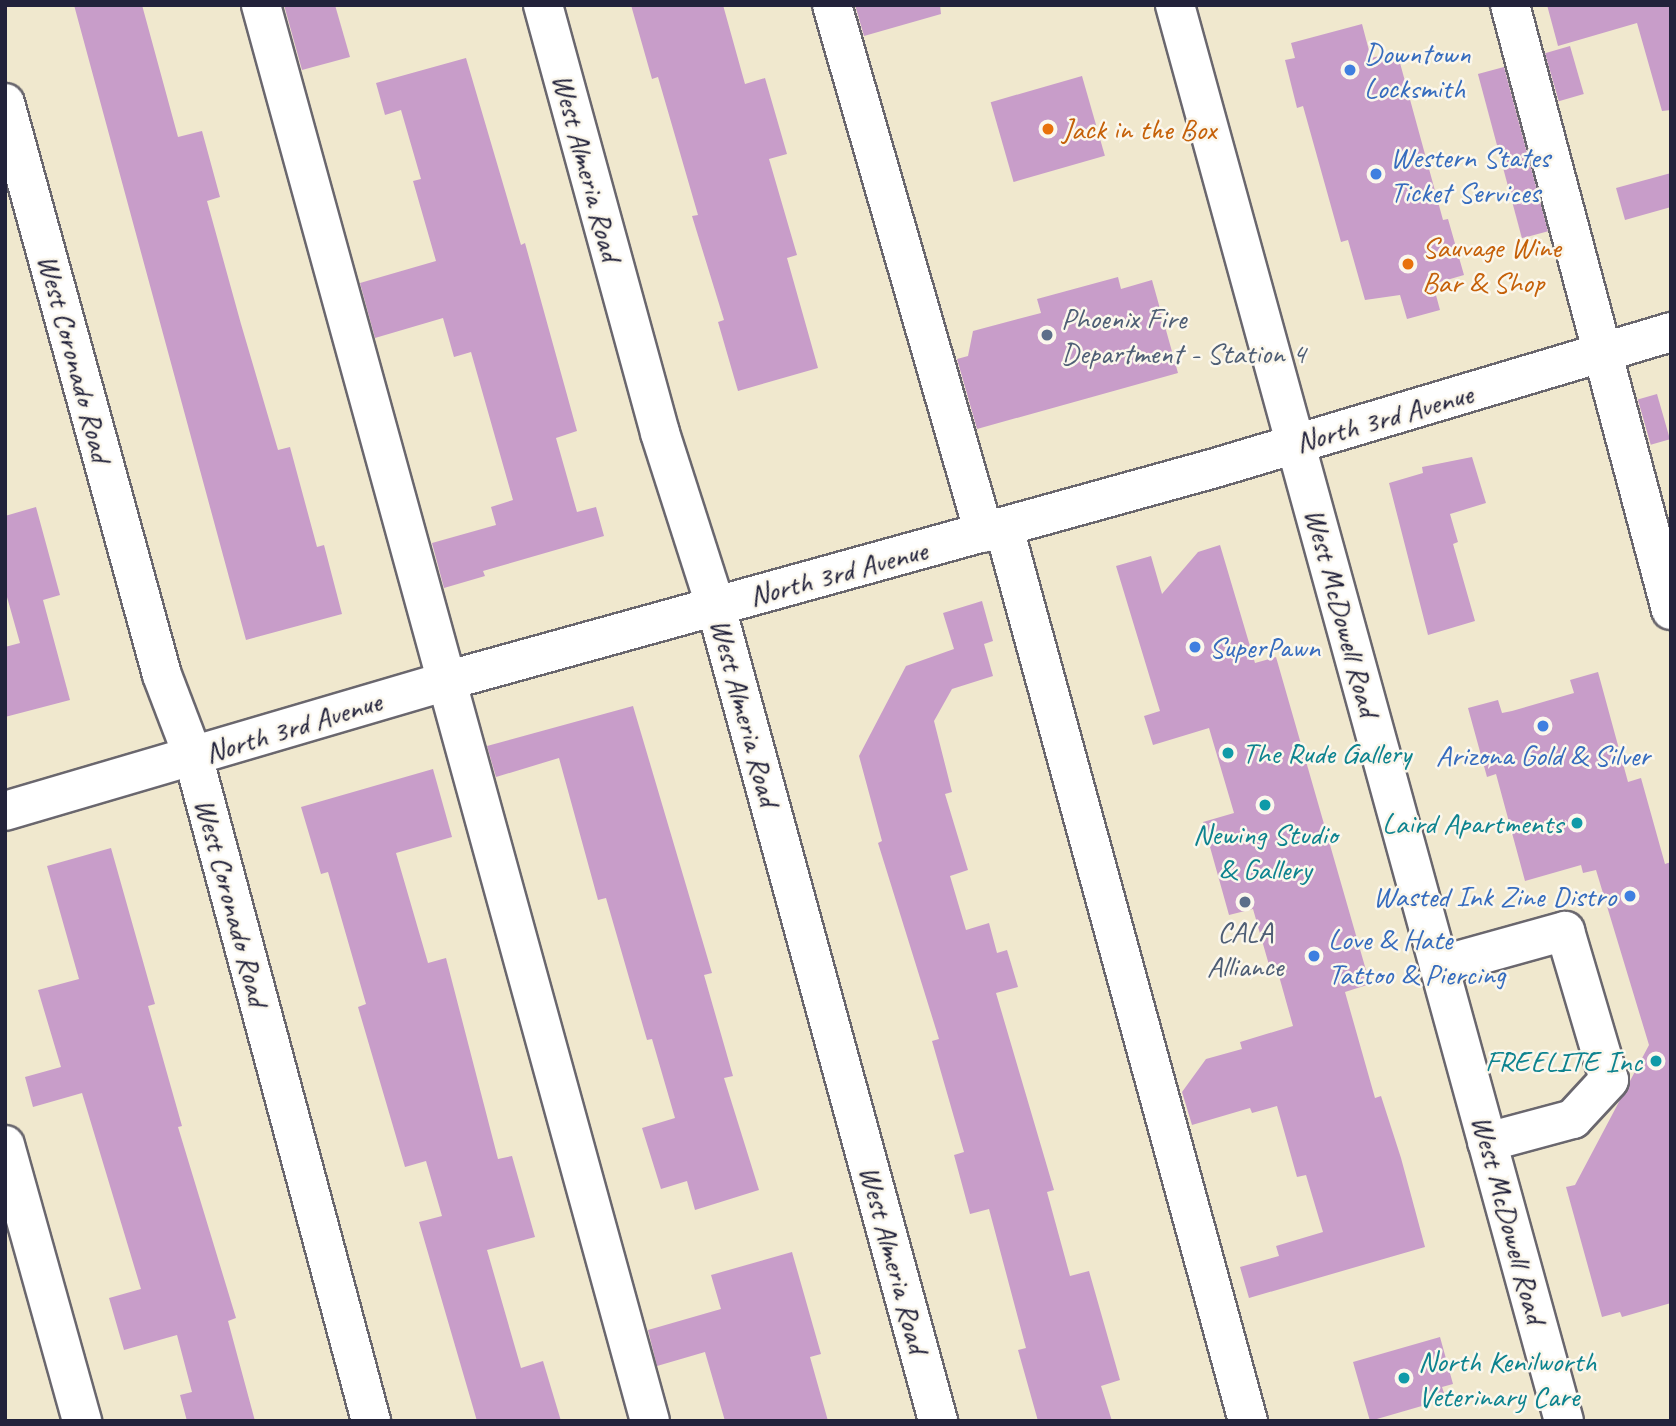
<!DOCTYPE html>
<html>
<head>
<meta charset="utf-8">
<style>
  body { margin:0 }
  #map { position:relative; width:1676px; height:1426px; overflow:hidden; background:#f0e8ce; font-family:Caveat,sans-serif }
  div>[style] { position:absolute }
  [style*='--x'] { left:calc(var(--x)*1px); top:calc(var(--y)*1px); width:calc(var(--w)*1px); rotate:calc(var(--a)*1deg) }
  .building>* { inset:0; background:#c89dc9; transform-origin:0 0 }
  .roads { filter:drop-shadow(2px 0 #6a676e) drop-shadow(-2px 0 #6a676e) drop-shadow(0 2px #6a676e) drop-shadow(0 -2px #6a676e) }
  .minor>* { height:38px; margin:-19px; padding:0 19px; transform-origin:19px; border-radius:19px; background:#fff }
  .major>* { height:38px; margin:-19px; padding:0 19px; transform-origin:19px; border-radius:19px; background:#fff }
  .dots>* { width:19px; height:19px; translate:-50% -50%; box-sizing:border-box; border:4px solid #fbf7ec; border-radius:50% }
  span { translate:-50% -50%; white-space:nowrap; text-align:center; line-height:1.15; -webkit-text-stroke:5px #fbf7ec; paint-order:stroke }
  .shop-label { font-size:30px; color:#366cbe }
  .left { translate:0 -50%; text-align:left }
  .right { translate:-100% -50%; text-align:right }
  .food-label { font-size:30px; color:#c56008 }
  .street-label { font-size:30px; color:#22223b }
  .service-label { font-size:30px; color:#4e5e75 }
  .culture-label { font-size:30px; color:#0d838f }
  .frame { position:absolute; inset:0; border:7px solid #22223b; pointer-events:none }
</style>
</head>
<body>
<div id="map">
  <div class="building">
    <div style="clip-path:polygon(74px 5px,142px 5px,178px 137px,202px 131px,220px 197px,207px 201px,241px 324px,278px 450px,290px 447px,317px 547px,324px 545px,342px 614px,246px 640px)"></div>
    <div style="clip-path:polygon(284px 5px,335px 5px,350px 57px,302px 70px)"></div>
    <div style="clip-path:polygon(631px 5px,723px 5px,745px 84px,765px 78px,787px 154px,769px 159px,797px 255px,787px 258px,818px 368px,738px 391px,718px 322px,724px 320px,692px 216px,698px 215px,658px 77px,652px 79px)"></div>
    <div style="clip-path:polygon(855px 5px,940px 5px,941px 14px,864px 36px)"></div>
    <div style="clip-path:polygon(1547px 5px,1671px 5px,1671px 110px,1662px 111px,1637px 23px,1558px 46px)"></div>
    <div style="clip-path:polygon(1362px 24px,1371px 58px,1397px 52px,1443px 220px,1448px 219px,1464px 275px,1433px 284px,1440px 310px,1407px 319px,1400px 295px,1365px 300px,1348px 240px,1341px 242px,1303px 106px,1297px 108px,1285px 60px,1295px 58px,1291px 43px)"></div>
    <div style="left:1570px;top:46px;width:50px;height:26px;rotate:74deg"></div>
    <div style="clip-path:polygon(466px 58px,521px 245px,525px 243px,577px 431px,556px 438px,577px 512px,596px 507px,604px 536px,483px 571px,485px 576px,444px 588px,432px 543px,496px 525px,491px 507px,513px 500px,471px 352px,454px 357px,443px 318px,375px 338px,360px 283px,436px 261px,413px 181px,421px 179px,401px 110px,385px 115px,376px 83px)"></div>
    <div style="left:1504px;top:67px;width:170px;height:27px;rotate:75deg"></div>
    <div style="left:1082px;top:76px;width:83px;height:95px;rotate:74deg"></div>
    <div style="clip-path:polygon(1671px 173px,1671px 207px,1625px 220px,1616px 188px)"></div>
    <div style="clip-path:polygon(1118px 277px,1121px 289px,1152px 280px,1178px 373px,977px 429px,957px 359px,968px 356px,973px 331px,1041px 313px,1037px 299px)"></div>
    <div style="left:1657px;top:394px;width:47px;height:20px;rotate:74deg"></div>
    <div style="clip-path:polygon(1472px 457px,1486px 503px,1450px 514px,1458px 542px,1453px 544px,1475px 621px,1428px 635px,1389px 483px,1423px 473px,1422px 467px)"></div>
    <div style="clip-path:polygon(36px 507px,60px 595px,43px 600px,70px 700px,5px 717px,5px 647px,20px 643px,5px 590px,5px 516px)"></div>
    <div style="clip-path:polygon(1220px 545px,1255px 663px,1276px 657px,1370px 984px,1345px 992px,1375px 1098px,1381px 1096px,1401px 1158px,1425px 1247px,1249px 1298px,1240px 1267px,1279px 1256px,1276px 1246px,1323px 1232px,1306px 1175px,1297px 1177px,1277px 1106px,1252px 1113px,1250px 1108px,1192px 1125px,1182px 1092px,1206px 1059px,1242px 1049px,1240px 1042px,1293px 1026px,1279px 976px,1271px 972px,1253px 909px,1229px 915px,1203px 822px,1234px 813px,1209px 728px,1153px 745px,1144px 716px,1160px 711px,1116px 566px,1151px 556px,1162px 594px,1198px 552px)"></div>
    <div style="clip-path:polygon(982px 601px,993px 641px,984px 644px,993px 676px,952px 689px,934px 721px,952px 792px,945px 794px,968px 870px,950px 876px,966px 930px,989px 923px,997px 953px,1007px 950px,1018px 987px,996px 993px,1054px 1190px,1047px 1192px,1070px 1276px,1089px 1271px,1120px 1380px,1101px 1386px,1112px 1421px,1038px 1421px,1018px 1350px,1026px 1348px,989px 1209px,970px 1214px,954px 1155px,964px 1152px,932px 1041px,939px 1039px,878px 843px,882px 841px,859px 756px,906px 666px,954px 649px,943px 613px)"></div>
    <div style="clip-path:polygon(1598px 672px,1628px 782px,1641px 778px,1665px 864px,1671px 862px,1671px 1303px,1622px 1317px,1620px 1312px,1602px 1317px,1566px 1187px,1575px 1185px,1649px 1045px,1596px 870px,1583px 873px,1581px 865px,1525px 881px,1496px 774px,1487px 777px,1468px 708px,1498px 700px,1502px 713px,1512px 711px,1574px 693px,1570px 680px)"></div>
    <div style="clip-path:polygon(633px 706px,712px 973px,704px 975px,733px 1076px,724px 1078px,759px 1190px,695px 1210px,687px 1181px,661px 1189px,642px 1128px,675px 1118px,652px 1039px,647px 1040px,606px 898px,598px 900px,559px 758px,496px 777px,487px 746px)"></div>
    <div style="clip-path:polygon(433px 769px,452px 837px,396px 853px,428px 963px,446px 958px,498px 1159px,512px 1156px,535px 1237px,487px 1250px,521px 1368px,543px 1361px,561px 1421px,477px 1421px,419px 1222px,442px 1216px,426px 1161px,405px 1167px,358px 1007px,366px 1004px,328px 872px,321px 874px,301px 807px)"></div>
    <div style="clip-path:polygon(111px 848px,155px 1004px,148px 1006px,182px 1126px,178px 1127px,236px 1318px,228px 1321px,255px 1421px,187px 1421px,180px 1395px,192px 1392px,177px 1335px,124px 1350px,109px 1298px,141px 1289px,82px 1093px,33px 1107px,25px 1077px,61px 1067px,38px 990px,79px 979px,47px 866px)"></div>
    <div style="clip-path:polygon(792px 1252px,821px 1354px,810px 1357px,828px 1421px,725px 1421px,705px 1352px,657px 1366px,648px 1330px,721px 1309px,711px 1275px)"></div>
    <div style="clip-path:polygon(1440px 1337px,1453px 1384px,1442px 1387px,1446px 1399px,1370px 1421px,1353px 1362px)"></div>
  </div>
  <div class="roads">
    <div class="minor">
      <div style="--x:261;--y:5;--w:1468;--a:74.64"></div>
      <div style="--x:543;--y:5;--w:444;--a:74.7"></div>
      <div style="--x:660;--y:433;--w:183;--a:72.2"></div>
      <div style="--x:716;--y:607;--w:844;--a:74.74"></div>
      <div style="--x:832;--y:5;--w:549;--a:73.94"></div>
      <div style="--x:1510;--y:5;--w:626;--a:75.1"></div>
      <div style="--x:5;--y:103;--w:593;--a:74.65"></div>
      <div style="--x:162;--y:675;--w:87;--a:69.1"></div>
      <div style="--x:193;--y:756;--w:688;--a:75.01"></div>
      <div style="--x:1004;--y:528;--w:926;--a:74.72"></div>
      <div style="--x:5;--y:811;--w:463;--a:-16.4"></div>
      <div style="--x:449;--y:680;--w:795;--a:-15.47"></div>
      <div style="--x:1215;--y:468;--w:476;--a:-16.6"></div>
      <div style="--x:1439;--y:966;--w:131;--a:-15.5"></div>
      <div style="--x:1565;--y:931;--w:155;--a:73.5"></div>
      <div style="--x:1609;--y:1080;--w:53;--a:132.7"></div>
      <div style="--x:1573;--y:1119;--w:89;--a:165"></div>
      <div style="--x:5;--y:1145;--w:287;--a:74.4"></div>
    </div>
    <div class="major">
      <div style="--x:1175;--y:5;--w:1468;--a:74.64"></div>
    </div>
  </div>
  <div class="dots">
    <div style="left:1350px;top:70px;background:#3f7fe0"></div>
    <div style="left:1048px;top:129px;background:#e8710a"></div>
    <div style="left:1376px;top:174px;background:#3f7fe0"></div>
    <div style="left:1408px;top:264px;background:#e8710a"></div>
    <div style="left:1047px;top:335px;background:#5c6f8a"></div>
    <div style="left:1195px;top:647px;background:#3f7fe0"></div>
    <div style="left:1543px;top:726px;background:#3f7fe0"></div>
    <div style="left:1228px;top:753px;background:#0f9aa8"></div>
    <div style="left:1265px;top:805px;background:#0f9aa8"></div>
    <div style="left:1577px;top:823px;background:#0f9aa8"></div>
    <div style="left:1630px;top:896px;background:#3f7fe0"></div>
    <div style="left:1245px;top:902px;background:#5c6f8a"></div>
    <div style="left:1314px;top:956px;background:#3f7fe0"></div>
    <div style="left:1656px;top:1061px;background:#0f9aa8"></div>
    <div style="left:1404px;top:1378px;background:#0f9aa8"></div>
  </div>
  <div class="shop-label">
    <span class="left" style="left:1364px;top:70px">Downtown<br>Locksmith</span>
    <span class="left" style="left:1390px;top:174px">Western States<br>Ticket Services</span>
    <span class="left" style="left:1209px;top:647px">SuperPawn</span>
    <span style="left:1543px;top:755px">Arizona Gold &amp; Silver</span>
    <span class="right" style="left:1616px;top:896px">Wasted Ink Zine Distro</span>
    <span class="left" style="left:1328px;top:956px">Love &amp; Hate<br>Tattoo &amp; Piercing</span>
  </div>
  <div class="food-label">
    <span class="left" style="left:1062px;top:129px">Jack in the Box</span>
    <span class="left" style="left:1422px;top:264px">Sauvage Wine<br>Bar &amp; Shop</span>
  </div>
  <div class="street-label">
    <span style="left:587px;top:167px;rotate:75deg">West Almeria Road</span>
    <span style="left:75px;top:358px;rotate:75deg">West Coronado Road</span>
    <span style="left:1384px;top:418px;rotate:-16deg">North 3rd Avenue</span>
    <span style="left:838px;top:573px;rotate:-15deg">North 3rd Avenue</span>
    <span style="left:1342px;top:612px;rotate:75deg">West McDowell Road</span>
    <span style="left:745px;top:712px;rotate:75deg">West Almeria Road</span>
    <span style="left:293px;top:727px;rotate:-17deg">North 3rd Avenue</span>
    <span style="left:232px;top:902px;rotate:75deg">West Coronado Road</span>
    <span style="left:1509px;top:1219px;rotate:75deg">West McDowell Road</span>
    <span style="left:894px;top:1259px;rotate:75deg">West Almeria Road</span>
  </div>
  <div class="service-label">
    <span class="left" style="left:1061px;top:335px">Phoenix Fire<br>Department - Station 4</span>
    <span style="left:1245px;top:948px">CALA<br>Alliance</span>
  </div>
  <div class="culture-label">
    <span class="left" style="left:1242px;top:753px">The Rude Gallery</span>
    <span class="right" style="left:1563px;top:823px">Laird Apartments</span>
    <span style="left:1265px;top:851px">Newing Studio<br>&amp; Gallery</span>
    <span class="right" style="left:1642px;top:1061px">FREELITE Inc</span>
    <span class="left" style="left:1418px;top:1378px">North Kenilworth<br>Veterinary Care</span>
  </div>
  <div class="frame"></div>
</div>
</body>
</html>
